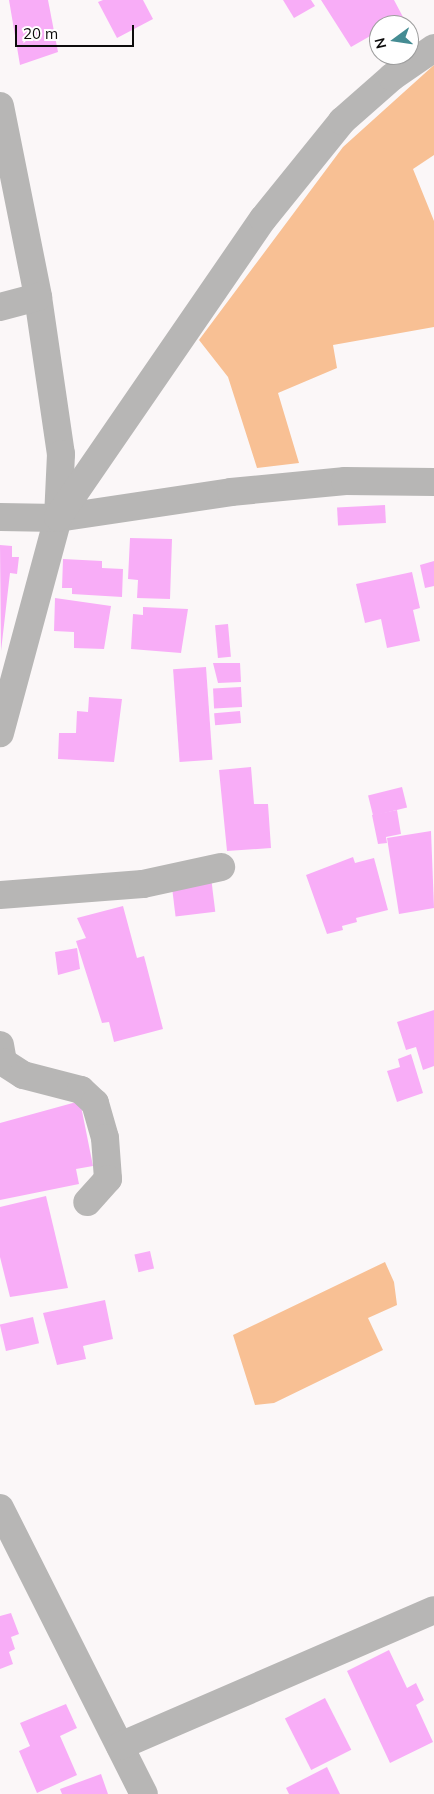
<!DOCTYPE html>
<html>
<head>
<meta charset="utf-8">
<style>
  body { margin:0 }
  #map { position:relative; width:434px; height:1794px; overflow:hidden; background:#fbf7f8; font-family:Mulish,sans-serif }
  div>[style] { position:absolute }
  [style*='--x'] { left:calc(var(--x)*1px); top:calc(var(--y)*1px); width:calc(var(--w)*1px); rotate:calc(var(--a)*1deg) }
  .green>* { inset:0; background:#f8c094 }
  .building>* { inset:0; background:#f8adf7; transform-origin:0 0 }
  .minor>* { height:28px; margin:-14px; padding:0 14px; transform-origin:14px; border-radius:14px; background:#b7b6b5 }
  span { translate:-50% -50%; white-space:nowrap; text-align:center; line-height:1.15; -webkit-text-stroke:4.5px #fff; paint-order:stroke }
  .north { position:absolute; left:369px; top:15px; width:50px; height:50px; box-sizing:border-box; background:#fff; border:1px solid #9e9e9e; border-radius:50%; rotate:256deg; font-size:14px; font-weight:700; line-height:20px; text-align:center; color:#0d0c0c }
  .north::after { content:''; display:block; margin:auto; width:18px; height:22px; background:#458c93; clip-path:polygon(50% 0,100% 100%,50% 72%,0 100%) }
  .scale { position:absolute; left:15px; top:25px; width:119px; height:22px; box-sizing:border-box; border:2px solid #0d0c0c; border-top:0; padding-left:6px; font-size:15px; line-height:18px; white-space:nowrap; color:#0d0c0c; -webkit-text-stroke:4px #fff; paint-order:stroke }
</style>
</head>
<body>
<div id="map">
  <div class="green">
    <div style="clip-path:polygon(434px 65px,434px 155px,413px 169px,434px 221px,434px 327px,333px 345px,337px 368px,278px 393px,299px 463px,257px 468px,228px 377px,199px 340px,343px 147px)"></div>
    <div style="clip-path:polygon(385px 1262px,394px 1282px,397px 1305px,368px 1318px,383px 1350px,274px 1403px,255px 1405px,233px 1335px)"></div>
  </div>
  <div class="building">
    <div style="clip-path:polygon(9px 0,48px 0,58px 52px,20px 65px)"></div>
    <div style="clip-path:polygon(103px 0,143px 0,153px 19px,117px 38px,98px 2px)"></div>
    <div style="clip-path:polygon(283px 0,311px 0,315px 6px,294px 18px)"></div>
    <div style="clip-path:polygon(321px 0,394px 0,403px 17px,379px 25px,379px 31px,351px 47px)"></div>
    <div style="left:385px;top:505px;width:18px;height:48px;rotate:87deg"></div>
    <div style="clip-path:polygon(130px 538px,172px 539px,170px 599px,137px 598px,138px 580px,128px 579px)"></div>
    <div style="clip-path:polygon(0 545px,12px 546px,12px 557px,19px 557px,17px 574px,10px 573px,1px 651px)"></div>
    <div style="clip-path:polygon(63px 559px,102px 561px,102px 568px,123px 569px,122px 597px,72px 594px,72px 588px,62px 588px)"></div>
    <div style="clip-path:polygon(434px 561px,434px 586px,425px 588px,420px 565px)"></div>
    <div style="clip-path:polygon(412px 572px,420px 608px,413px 610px,420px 641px,387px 648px,381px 619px,365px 623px,356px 584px)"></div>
    <div style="clip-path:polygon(55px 598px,111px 606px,104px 649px,74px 648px,74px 632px,54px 631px)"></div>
    <div style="clip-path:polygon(143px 607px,188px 609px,181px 653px,131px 649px,133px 614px,143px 615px)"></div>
    <div style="left:228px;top:624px;width:33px;height:13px;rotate:85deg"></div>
    <div style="clip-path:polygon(213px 663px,240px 663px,241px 682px,218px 683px)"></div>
    <div style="left:206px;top:667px;width:93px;height:33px;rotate:86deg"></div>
    <div style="left:241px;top:687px;width:20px;height:28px;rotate:87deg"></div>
    <div style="clip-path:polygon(89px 697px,122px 699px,114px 762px,58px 759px,59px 733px,76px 733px,77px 711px,88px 712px)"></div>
    <div style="left:240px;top:711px;width:12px;height:26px;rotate:85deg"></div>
    <div style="clip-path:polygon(251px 767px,254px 804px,268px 804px,271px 848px,227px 851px,219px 770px)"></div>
    <div style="left:402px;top:787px;width:21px;height:35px;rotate:76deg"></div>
    <div style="clip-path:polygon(397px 810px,401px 834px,386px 837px,387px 843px,378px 844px,372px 815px)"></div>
    <div style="clip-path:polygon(431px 831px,434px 908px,399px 914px,387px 838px)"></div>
    <div style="clip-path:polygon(353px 857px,355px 863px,374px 858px,388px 910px,356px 918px,357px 922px,342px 926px,343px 930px,327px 934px,306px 875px)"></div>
    <div style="left:211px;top:877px;width:35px;height:40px;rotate:83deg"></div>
    <div style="clip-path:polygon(123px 906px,137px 958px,144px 956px,163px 1029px,114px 1042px,109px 1022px,102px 1023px,76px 941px,86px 938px,77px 918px)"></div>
    <div style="clip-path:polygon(77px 948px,80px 969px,58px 975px,55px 952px)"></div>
    <div style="clip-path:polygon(434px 1010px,434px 1066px,423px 1070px,416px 1047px,406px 1050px,397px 1022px)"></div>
    <div style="clip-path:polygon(411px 1054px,423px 1093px,397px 1102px,387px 1071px,400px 1067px,398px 1059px)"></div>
    <div style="clip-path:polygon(80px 1101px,93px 1166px,76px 1169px,79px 1184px,0 1200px,0 1123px)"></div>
    <div style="clip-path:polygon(46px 1196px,68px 1288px,10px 1297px,0 1257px,0 1207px)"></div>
    <div style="left:150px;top:1251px;width:18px;height:16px;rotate:77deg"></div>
    <div style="clip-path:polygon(105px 1300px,113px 1339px,83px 1346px,86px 1359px,57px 1365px,43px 1313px)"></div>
    <div style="left:33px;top:1317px;width:27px;height:34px;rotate:77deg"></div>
    <div style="clip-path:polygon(11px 1613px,19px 1634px,11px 1637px,15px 1649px,9px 1652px,13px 1664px,0 1669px,0 1616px)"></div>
    <div style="clip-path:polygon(389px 1650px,407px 1688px,416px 1683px,424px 1700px,416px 1705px,433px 1742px,390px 1763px,347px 1671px)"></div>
    <div style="left:325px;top:1698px;width:58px;height:45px;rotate:63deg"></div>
    <div style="clip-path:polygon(66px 1704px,77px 1728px,60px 1736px,77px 1775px,37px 1793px,19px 1751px,30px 1746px,20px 1723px)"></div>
    <div style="clip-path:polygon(327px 1767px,340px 1794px,289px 1794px,286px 1788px)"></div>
    <div style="clip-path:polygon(101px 1774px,108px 1794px,62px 1794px,60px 1789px)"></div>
  </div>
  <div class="minor">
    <div style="--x:0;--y:106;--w:195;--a:78.7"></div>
    <div style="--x:38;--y:297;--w:159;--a:81.7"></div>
    <div style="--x:61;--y:454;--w:64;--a:92.7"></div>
    <div style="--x:58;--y:518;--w:223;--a:105.1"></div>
    <div style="--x:0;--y:307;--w:39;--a:-15"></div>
    <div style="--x:0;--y:517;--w:58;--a:1"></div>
    <div style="--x:58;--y:518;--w:175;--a:-8.5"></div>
    <div style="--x:231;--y:492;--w:115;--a:-5.5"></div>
    <div style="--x:345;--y:481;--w:89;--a:0.6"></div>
    <div style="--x:58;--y:517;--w:362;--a:-55.5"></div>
    <div style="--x:263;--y:219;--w:126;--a:-51.1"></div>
    <div style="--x:342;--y:121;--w:67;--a:-41.3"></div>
    <div style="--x:392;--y:77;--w:51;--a:-34.6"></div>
    <div style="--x:0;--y:895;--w:143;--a:-4.4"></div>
    <div style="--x:143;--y:884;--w:80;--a:-12.3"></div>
    <div style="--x:0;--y:1045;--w:17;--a:80"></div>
    <div style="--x:3;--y:1062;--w:24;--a:33"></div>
    <div style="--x:23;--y:1075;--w:60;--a:14.5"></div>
    <div style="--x:81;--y:1090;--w:19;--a:43"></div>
    <div style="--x:95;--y:1103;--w:36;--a:74"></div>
    <div style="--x:105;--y:1138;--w:41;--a:85.8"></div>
    <div style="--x:108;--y:1179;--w:31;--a:132"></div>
    <div style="--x:0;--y:1508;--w:320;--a:63.3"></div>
    <div style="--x:120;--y:1746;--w:342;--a:-23.4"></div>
  </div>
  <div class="north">N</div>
  <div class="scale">20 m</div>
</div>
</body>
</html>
